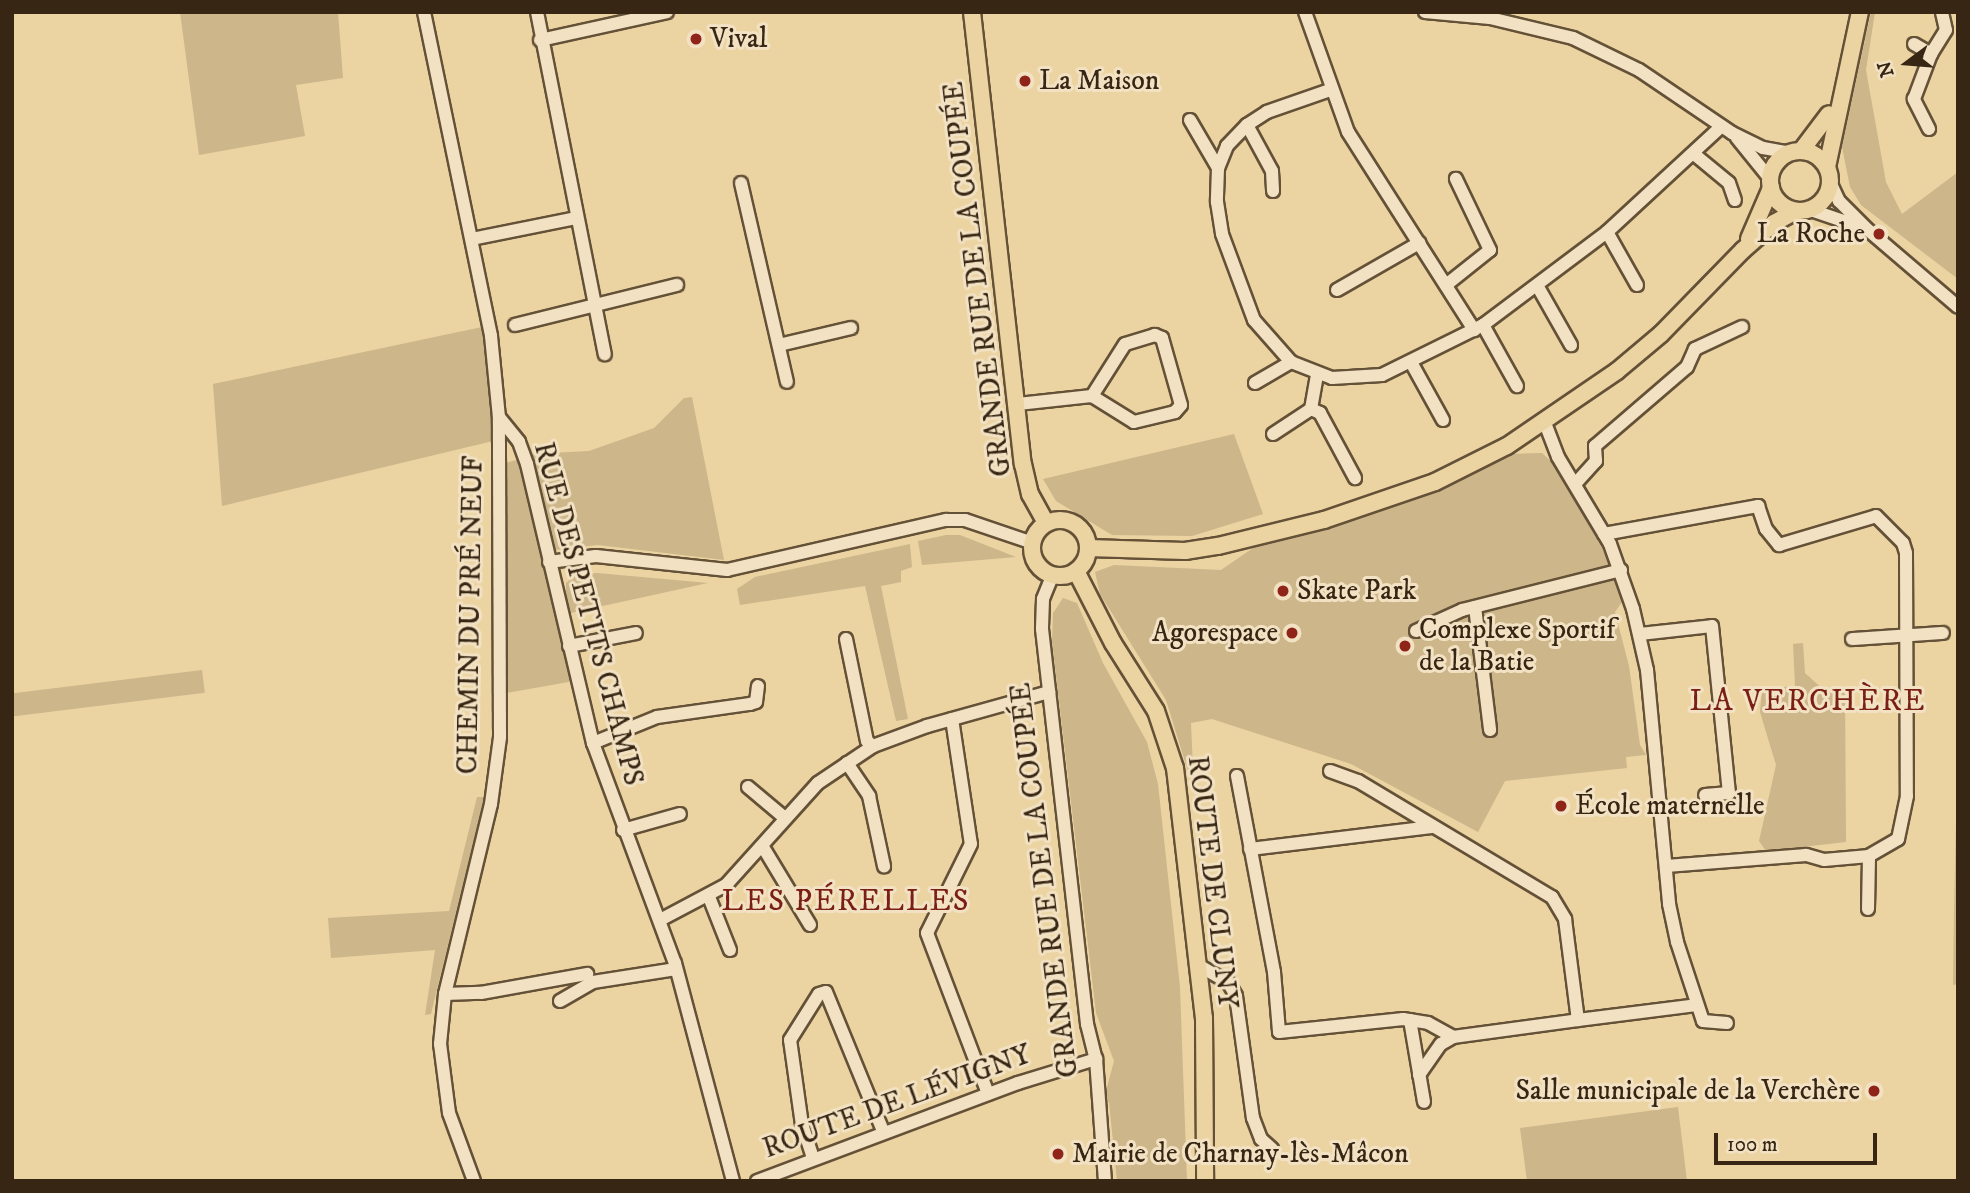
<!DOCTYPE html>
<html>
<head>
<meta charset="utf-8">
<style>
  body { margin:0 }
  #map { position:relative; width:1970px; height:1193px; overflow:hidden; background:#ebd3a2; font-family:"IM FELL DW Pica",serif }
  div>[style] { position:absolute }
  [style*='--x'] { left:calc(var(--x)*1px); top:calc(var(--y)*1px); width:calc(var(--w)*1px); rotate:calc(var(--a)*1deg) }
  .green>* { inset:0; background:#ccb68a; transform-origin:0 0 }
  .roads { filter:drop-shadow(2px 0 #645137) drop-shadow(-2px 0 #645137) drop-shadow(0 2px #645137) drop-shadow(0 -2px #645137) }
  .minor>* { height:12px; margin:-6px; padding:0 6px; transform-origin:6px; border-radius:6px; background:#f2e2c3 }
  .major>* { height:16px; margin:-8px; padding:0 8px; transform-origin:8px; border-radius:8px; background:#ebd3a2 }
  .major>.ring { margin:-8px; padding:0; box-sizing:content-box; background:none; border:16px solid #ebd3a2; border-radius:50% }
  .dots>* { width:19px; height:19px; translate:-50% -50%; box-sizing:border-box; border:4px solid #f2e2c3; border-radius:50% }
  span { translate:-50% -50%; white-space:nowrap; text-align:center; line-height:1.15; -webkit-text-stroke:6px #f2e2c3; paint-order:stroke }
  .poi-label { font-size:28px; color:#372613 }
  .left { translate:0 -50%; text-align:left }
  .right { translate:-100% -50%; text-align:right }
  .street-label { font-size:28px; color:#372613 }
  .neighbourhood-label { font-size:30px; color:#7a1f14; letter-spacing:2px }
  .frame { position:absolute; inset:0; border:14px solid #372613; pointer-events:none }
  .north { position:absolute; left:1872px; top:28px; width:70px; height:70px; -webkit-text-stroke:5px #f2e2c3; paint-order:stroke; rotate:254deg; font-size:19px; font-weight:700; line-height:28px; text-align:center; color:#372613 }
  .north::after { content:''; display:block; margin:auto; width:24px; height:32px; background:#372613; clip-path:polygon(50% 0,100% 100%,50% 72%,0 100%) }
  .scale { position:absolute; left:1714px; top:1133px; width:163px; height:32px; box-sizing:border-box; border:4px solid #372613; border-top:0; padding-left:9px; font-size:21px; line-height:24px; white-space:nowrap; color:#372613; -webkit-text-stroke:5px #f2e2c3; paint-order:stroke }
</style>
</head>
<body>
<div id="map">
  <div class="green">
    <div style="clip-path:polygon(180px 12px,338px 12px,343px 78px,296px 85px,305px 136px,199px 155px)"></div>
    <div style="clip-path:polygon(1871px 12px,1875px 12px,1866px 70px,1886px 182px,1902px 214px,1958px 172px,1958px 279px,1861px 205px,1850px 187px,1842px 147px)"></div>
    <div style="clip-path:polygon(482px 327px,493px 441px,222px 506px,213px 384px)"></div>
    <div style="clip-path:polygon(692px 397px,724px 560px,598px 545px,554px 550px,532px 454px,589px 451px,654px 428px,684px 398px)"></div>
    <div style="clip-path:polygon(1234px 434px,1263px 514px,1192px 536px,1112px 535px,1056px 501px,1043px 479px)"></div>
    <div style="clip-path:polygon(1542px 453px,1557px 467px,1605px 554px,1615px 582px,1622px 602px,1615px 612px,1629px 666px,1640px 745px,1646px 755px,1626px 757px,1627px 768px,1505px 781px,1478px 832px,1351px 764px,1212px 719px,1191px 723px,1194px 791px,1166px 700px,1100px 594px,1095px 572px,1114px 565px,1221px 570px,1253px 548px,1379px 512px,1509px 454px)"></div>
    <div style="clip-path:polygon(520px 459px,574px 681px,506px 693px,502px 464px)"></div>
    <div style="clip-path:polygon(946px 535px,960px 535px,1016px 557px,922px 565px,918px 541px)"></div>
    <div style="clip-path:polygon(910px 544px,912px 567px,901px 571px,901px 582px,881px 586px,908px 719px,896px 721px,865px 586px,740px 605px,737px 589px,755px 577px)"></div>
    <div style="clip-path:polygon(597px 573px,708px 583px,566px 614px,566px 583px,576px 575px)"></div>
    <div style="clip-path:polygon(1063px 598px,1077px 603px,1103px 663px,1147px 742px,1158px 784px,1180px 987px,1187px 1181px,1117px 1181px,1109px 1102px,1103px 1102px,1114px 1061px,1096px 1013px,1052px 642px,1053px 613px)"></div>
    <div style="clip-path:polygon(1803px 643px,1805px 673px,1825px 691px,1845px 689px,1846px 842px,1766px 851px,1759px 841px,1776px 765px,1760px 712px,1762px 689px,1795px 686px,1793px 644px)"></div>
    <div style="left:202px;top:670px;width:23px;height:194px;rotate:83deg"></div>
    <div style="clip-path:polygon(1958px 730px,1958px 984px,1953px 985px,1954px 911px)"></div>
    <div style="clip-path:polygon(477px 797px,484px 797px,431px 1014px,425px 1015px,435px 950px,331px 958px,328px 918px,449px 911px)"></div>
    <div style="clip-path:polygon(1678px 1107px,1687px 1181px,1527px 1181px,1520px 1128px)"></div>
  </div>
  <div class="roads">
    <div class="minor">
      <div style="--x:424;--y:12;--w:331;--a:78.3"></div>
      <div style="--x:491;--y:336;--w:81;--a:84.4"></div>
      <div style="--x:499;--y:417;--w:32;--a:51"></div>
      <div style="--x:519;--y:442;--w:23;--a:70"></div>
      <div style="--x:527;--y:464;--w:287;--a:76.7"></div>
      <div style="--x:593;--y:743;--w:235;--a:69.6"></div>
      <div style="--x:675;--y:963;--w:226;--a:75.1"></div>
      <div style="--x:537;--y:12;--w:349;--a:78.8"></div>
      <div style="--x:1305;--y:12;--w:127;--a:70.3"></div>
      <div style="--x:1348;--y:132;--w:235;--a:57.5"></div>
      <div style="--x:1425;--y:12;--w:65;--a:5.3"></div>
      <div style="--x:1490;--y:18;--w:85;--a:13.5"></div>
      <div style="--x:1573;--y:38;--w:73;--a:25.9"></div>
      <div style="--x:1639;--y:70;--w:112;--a:34.1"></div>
      <div style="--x:1732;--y:133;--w:34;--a:26"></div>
      <div style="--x:1763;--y:148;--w:28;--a:10"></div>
      <div style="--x:540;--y:40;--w:130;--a:-12.4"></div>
      <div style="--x:1914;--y:44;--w:20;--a:30"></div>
      <div style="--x:1330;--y:90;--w:67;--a:160.8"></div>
      <div style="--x:1267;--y:112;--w:24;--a:147"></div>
      <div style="--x:1247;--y:125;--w:29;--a:134"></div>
      <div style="--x:1227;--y:146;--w:24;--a:112"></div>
      <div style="--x:1218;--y:168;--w:34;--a:92"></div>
      <div style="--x:1217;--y:202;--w:32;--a:81"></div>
      <div style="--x:1222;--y:234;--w:92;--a:69.6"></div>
      <div style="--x:1254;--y:320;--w:56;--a:48.6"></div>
      <div style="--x:1291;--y:362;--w:44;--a:21.3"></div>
      <div style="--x:1332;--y:378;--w:50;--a:-3.4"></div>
      <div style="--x:1382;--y:375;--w:113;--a:-26.3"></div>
      <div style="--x:1483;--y:325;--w:155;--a:-36.9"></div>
      <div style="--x:1607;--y:232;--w:156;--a:-42.7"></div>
      <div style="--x:1190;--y:120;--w:56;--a:59.7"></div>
      <div style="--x:1247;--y:125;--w:52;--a:61.5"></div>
      <div style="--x:1272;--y:171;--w:20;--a:87"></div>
      <div style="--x:1929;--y:129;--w:34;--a:-117"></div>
      <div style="--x:1914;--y:99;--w:48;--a:-69.3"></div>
      <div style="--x:1931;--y:54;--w:28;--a:-58"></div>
      <div style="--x:1946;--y:30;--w:18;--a:-103"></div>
      <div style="--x:1737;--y:138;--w:54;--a:51"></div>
      <div style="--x:1694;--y:154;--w:45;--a:39.6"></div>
      <div style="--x:1729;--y:183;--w:18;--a:71"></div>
      <div style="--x:741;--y:183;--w:204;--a:77"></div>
      <div style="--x:1831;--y:184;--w:19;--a:65"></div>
      <div style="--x:1839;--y:201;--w:41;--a:45"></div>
      <div style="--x:1868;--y:230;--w:118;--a:40.5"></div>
      <div style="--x:1811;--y:210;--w:56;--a:18.8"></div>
      <div style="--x:1607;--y:232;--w:61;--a:60.5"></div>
      <div style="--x:472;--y:239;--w:106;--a:-11.4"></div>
      <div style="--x:1446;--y:285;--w:56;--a:-38.5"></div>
      <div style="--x:1490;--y:250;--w:79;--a:-115.6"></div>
      <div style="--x:1538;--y:287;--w:67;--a:60.4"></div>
      <div style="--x:1337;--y:290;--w:95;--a:-29.8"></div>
      <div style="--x:515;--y:325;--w:167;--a:-13.9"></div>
      <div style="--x:1483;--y:325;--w:70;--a:60.9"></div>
      <div style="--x:779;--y:345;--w:74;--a:-13.3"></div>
      <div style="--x:1412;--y:364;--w:64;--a:61"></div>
      <div style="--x:1255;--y:383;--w:42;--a:-30.3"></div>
      <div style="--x:1018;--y:404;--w:74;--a:-6.2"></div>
      <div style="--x:1092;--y:396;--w:49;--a:31.8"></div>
      <div style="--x:1134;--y:422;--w:42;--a:-13.7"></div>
      <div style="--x:1175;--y:412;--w:9;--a:-49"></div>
      <div style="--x:1181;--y:405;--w:70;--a:-105.8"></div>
      <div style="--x:1162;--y:338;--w:8;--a:-157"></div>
      <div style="--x:1155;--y:335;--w:31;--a:163"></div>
      <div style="--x:1125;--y:344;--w:62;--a:122.4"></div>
      <div style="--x:1311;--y:409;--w:10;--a:24"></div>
      <div style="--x:1320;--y:413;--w:74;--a:61.7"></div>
      <div style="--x:1545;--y:423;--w:36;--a:69"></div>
      <div style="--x:1558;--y:457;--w:101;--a:59.1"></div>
      <div style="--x:1610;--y:544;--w:69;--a:70.5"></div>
      <div style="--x:1633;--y:609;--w:63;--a:77.1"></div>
      <div style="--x:1647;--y:670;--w:235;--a:84.6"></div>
      <div style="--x:1669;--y:904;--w:39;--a:78"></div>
      <div style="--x:1677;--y:942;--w:83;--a:71.8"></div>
      <div style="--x:1703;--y:1021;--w:24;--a:5"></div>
      <div style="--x:1273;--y:434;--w:45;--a:-33.3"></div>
      <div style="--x:1311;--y:409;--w:35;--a:-80"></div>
      <div style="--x:1576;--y:483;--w:30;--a:-48"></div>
      <div style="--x:1596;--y:461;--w:15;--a:-94"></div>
      <div style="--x:1595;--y:446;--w:121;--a:-40.7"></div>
      <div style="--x:1687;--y:367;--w:20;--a:-66"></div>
      <div style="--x:1695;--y:349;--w:52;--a:-25.1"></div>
      <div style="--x:1604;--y:534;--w:157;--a:-10.3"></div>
      <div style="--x:1758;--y:506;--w:24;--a:71"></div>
      <div style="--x:1766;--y:529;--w:21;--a:51"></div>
      <div style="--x:1779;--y:545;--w:101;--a:-16.6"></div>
      <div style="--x:1876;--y:516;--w:38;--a:45"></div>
      <div style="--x:1903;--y:543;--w:10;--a:73"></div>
      <div style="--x:1906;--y:553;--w:243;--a:89.8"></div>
      <div style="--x:1907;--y:796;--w:44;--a:101.8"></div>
      <div style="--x:1898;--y:839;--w:34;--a:150"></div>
      <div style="--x:1869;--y:856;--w:45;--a:174.9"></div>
      <div style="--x:1824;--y:860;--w:19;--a:-164"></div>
      <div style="--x:1806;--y:855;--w:140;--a:175.5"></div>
      <div style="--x:549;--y:562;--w:47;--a:-7.3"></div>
      <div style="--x:596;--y:556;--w:132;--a:6.1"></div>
      <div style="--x:727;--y:570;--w:225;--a:-12.9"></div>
      <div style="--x:946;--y:520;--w:19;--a:0"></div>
      <div style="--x:965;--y:520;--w:72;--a:18.7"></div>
      <div style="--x:1053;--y:574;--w:27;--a:112"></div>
      <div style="--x:1043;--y:599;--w:30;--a:92"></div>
      <div style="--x:1042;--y:629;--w:398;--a:83.5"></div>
      <div style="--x:1087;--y:1024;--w:36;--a:76"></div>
      <div style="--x:1096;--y:1059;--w:122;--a:85.8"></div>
      <div style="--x:1475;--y:607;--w:124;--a:83"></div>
      <div style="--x:1416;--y:631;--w:51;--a:-24.5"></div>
      <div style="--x:1462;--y:610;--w:164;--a:-14.1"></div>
      <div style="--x:1640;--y:634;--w:72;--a:-6.3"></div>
      <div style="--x:1712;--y:626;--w:168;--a:84.2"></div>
      <div style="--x:1729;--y:793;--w:24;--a:175"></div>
      <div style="--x:846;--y:639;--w:104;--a:78.4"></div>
      <div style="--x:867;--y:741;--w:8;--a:40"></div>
      <div style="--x:1852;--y:639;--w:91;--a:-3.8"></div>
      <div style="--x:569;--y:646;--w:68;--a:-11"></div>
      <div style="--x:952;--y:719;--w:126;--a:81.4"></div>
      <div style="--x:971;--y:844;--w:99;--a:116.3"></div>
      <div style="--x:927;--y:933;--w:172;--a:69.2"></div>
      <div style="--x:593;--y:743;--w:69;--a:-22.1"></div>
      <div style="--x:657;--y:717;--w:94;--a:-8"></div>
      <div style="--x:750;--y:704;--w:6;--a:-18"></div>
      <div style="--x:756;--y:702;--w:16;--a:-83"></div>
      <div style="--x:847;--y:763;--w:40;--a:56"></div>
      <div style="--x:869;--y:796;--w:72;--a:77.9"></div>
      <div style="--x:1330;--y:771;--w:30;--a:20"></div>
      <div style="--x:1358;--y:781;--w:226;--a:30.9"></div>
      <div style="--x:1552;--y:897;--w:26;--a:59"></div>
      <div style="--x:1565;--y:919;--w:102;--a:82.7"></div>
      <div style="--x:1578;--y:1020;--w:119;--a:-7.2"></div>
      <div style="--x:1237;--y:776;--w:199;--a:79.3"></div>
      <div style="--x:1274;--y:972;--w:60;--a:85.2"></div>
      <div style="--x:1279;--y:1032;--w:125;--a:-6"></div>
      <div style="--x:1403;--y:1019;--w:25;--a:9"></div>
      <div style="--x:1428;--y:1023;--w:29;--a:29"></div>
      <div style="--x:748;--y:787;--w:48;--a:40"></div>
      <div style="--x:623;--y:830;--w:59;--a:-15.7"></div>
      <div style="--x:763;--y:847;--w:91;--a:58.9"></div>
      <div style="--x:1250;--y:849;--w:183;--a:-6.9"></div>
      <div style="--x:709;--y:897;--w:57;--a:68.4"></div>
      <div style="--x:1868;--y:909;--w:53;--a:-88.9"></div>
      <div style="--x:660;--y:920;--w:75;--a:-27.9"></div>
      <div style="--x:726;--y:885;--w:137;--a:-48"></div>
      <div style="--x:818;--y:783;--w:66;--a:-33.9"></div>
      <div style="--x:873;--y:746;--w:58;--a:-20.3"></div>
      <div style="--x:927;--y:726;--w:127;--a:-15.6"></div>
      <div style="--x:1198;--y:965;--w:34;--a:30"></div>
      <div style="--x:1228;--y:982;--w:16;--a:60"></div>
      <div style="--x:1236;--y:996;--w:123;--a:82.1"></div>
      <div style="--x:1253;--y:1118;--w:22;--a:69"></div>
      <div style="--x:1261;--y:1139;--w:15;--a:42"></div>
      <div style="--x:445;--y:994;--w:36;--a:-2"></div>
      <div style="--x:481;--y:993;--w:108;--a:-10.2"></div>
      <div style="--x:560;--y:1001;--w:38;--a:-30"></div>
      <div style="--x:593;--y:982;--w:84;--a:-8.9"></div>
      <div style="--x:1410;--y:1020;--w:83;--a:80.3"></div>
      <div style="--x:1419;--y:1075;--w:38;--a:-55"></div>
      <div style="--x:1441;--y:1044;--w:14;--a:-30"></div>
      <div style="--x:1453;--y:1037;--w:126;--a:-7.7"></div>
      <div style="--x:813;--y:1158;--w:35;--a:-108"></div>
      <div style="--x:802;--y:1125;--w:86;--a:-98"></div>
      <div style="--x:790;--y:1040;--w:54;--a:-57.8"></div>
      <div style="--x:819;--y:994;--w:7;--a:-16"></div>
      <div style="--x:826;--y:992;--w:150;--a:67.7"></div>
      <div style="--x:474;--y:1181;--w:72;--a:-110.2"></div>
      <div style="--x:449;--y:1113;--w:70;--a:-97.4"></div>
      <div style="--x:440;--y:1044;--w:50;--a:-84.3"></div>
      <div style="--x:445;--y:994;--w:195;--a:-76.4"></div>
      <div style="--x:491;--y:804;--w:68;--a:-82.3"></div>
      <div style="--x:500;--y:737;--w:320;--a:-90.2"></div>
      <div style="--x:757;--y:1181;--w:279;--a:-20.6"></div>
      <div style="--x:1018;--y:1083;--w:82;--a:-17.1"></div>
    </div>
    <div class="major">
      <div style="--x:972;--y:12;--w:455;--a:83.6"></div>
      <div style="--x:1023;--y:464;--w:31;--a:77"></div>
      <div style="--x:1030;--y:494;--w:33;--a:61"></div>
      <div style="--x:1801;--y:151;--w:46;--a:-52.9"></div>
      <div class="ring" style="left:1770px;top:151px;width:44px;height:44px"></div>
      <div style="--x:1827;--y:167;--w:158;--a:-78"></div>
      <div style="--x:1749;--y:239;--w:56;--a:-66.7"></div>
      <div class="ring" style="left:1032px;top:520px;width:40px;height:40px"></div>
      <div style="--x:1088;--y:548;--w:97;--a:1.8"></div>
      <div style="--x:1185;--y:551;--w:33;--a:-9"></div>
      <div style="--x:1218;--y:546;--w:109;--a:-13.8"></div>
      <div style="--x:1324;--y:520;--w:117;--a:-18.9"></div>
      <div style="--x:1435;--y:482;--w:80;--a:-26.6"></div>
      <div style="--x:1507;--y:446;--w:133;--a:-34.3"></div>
      <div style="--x:1617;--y:371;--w:57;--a:-40.1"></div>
      <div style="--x:1661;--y:334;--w:117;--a:-45.7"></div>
      <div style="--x:1743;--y:250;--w:41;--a:-41.1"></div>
      <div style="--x:1774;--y:223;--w:25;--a:-29"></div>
      <div style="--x:1076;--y:571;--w:81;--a:62.8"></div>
      <div style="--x:1113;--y:643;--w:80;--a:57.7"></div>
      <div style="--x:1156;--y:711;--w:60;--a:71.6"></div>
      <div style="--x:1175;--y:768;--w:252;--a:83.4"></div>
      <div style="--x:1204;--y:1018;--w:163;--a:89.6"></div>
    </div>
  </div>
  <div class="dots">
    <div style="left:696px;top:39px;background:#8f2418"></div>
    <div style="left:1025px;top:81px;background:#8f2418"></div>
    <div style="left:1879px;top:234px;background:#8f2418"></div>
    <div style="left:1283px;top:591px;background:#8f2418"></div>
    <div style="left:1292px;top:633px;background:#8f2418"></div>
    <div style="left:1405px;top:646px;background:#8f2418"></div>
    <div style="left:1561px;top:806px;background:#8f2418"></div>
    <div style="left:1874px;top:1091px;background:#8f2418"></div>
    <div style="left:1058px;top:1154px;background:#8f2418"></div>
  </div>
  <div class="poi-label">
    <span class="left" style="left:710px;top:39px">Vival</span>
    <span class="left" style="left:1039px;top:81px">La Maison</span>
    <span class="right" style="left:1865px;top:234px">La Roche</span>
    <span class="left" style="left:1297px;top:591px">Skate Park</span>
    <span class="left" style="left:1419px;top:646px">Complexe Sportif<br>de la Batie</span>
    <span class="right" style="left:1278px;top:633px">Agorespace</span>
    <span class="left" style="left:1575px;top:806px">École maternelle</span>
    <span class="right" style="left:1860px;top:1091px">Salle municipale de la Verchère</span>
    <span class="left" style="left:1072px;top:1154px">Mairie de Charnay-lès-Mâcon</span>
  </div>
  <div class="street-label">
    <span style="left:978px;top:279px;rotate:-97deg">GRANDE RUE DE LA COUPÉE</span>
    <span style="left:588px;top:614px;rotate:75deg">RUE DES PETITS CHAMPS</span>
    <span style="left:471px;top:615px;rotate:-89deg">CHEMIN DU PRÉ NEUF</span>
    <span style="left:1045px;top:880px;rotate:-97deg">GRANDE RUE DE LA COUPÉE</span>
    <span style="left:1212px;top:882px;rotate:83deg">ROUTE DE CLUNY</span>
    <span style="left:897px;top:1102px;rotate:-20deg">ROUTE DE LÉVIGNY</span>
  </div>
  <div class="neighbourhood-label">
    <span style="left:1808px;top:702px">LA VERCHÈRE</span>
    <span style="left:846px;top:902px">LES PÉRELLES</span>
  </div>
  <div class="frame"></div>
  <div class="north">N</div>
  <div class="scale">100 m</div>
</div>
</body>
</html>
